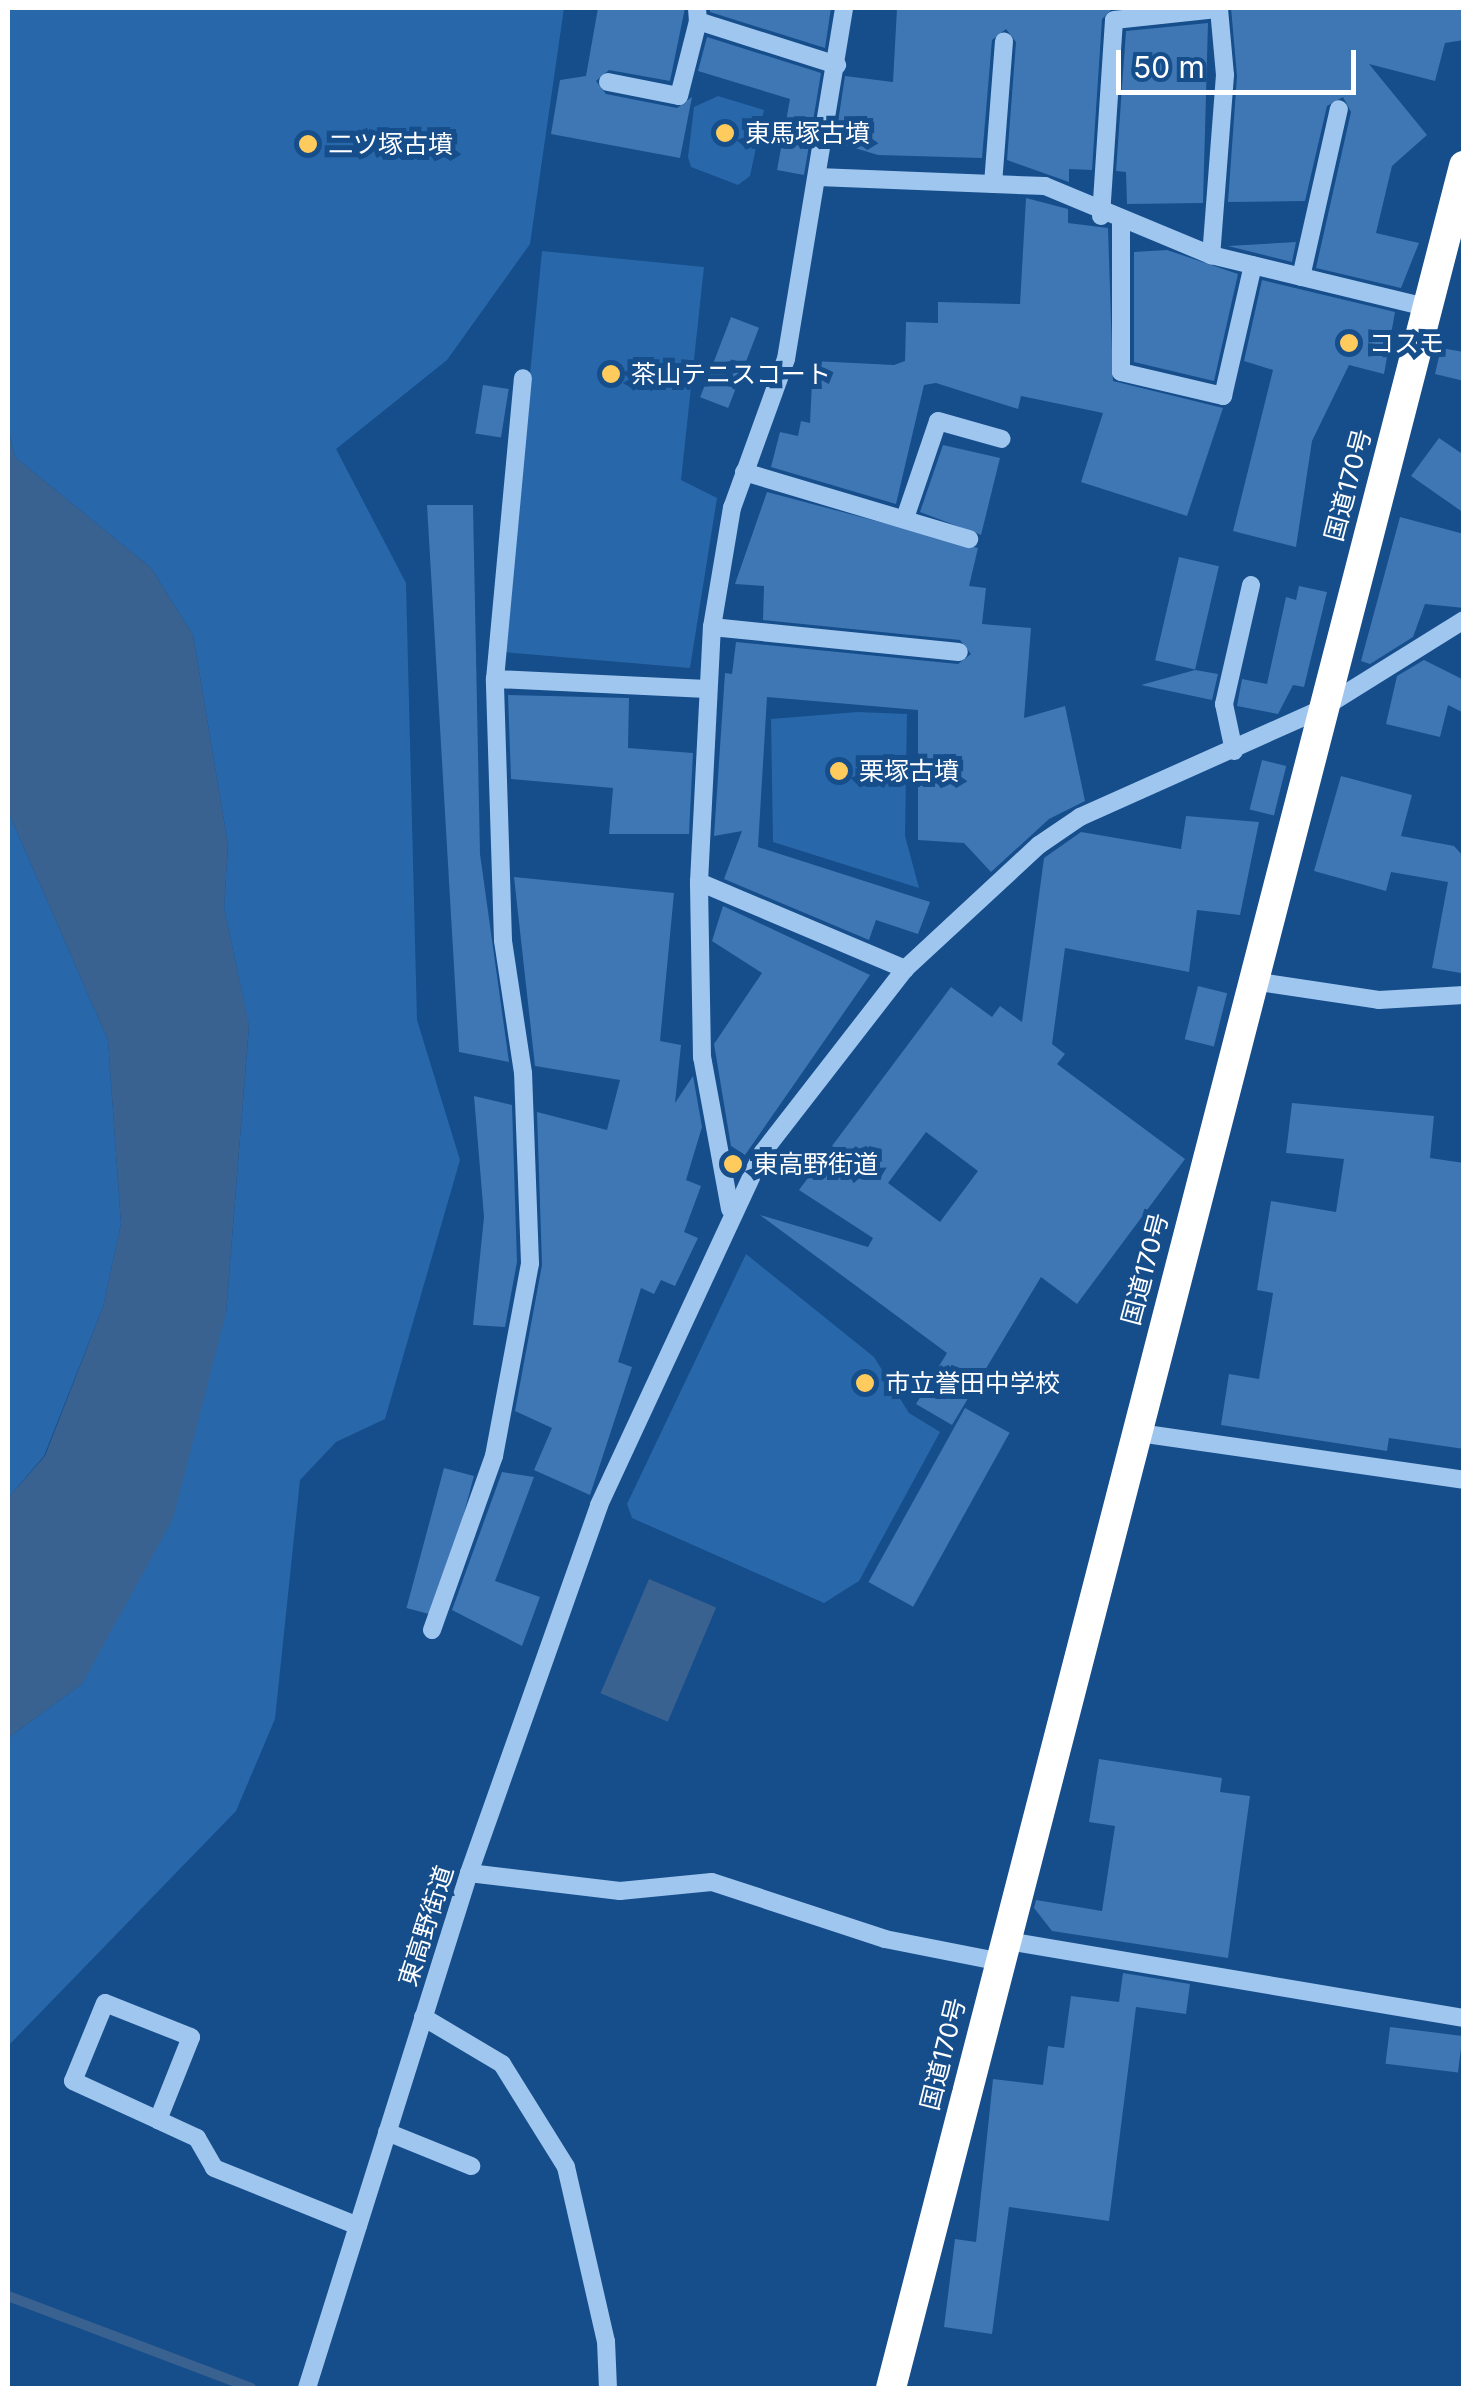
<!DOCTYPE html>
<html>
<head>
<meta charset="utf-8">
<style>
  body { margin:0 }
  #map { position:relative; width:1471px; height:2396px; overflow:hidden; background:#164d8b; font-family:Inter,"Noto Sans JP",sans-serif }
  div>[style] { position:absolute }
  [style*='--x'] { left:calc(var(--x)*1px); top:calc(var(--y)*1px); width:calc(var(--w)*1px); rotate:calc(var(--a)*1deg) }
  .green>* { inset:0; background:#2867aa }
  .water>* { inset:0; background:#3a6290; transform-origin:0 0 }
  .stream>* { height:10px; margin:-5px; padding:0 5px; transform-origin:5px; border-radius:5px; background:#3a6290 }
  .building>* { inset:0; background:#3e77b4; transform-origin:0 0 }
  .minor>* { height:18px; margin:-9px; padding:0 9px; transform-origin:9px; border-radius:9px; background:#9fc6ef }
  .highway>* { height:30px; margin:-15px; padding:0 15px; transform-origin:15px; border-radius:15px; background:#fff }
  .dots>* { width:28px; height:28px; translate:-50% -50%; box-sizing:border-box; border:5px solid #164d8b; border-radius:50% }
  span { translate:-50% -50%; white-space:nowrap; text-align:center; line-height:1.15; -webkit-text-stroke:10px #164d8b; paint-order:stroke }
  .poi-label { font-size:25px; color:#fff }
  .left { translate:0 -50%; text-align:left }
  .street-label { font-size:25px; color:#fff }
  .frame { position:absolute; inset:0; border:10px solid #fff; pointer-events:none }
  .scale { position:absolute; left:1116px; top:50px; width:240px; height:45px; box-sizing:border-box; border:5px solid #fff; border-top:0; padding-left:12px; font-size:30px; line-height:35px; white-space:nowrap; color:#fff; -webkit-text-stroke:8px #164d8b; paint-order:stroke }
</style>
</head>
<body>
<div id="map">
  <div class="green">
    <div style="clip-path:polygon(8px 8px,564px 8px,530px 244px,447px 360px,336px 449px,406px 583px,417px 1020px,460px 1160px,385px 1419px,336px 1442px,300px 1480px,275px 1719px,236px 1811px,8px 2046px,8px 1738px,82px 1684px,226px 1313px,249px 1026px,224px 908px,228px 845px,193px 635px,151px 568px,15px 457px,8px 429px)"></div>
    <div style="clip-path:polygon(718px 96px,764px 110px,750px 176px,738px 185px,691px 167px,688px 157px,694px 107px)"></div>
    <div style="clip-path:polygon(542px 251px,704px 267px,681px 480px,717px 498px,690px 668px,503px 652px)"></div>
    <div style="clip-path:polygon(858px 712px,907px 714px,905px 836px,919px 888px,773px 842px,771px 719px)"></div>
    <div style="clip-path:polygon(8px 811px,108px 1040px,121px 1224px,103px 1307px,44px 1456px,8px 1498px)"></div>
    <div style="clip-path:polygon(746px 1254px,874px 1357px,909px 1413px,940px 1432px,859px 1581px,824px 1603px,632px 1518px,627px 1504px)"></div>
  </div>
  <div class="water">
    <div style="clip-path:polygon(8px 429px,15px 457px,151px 568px,193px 635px,228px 845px,224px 908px,249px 1025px,226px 1313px,173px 1519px,82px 1684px,8px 1738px,8px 1498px,45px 1456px,103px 1307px,121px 1224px,108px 1040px,8px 811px)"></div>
    <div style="left:649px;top:1579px;width:73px;height:124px;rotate:23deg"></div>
  </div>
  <div class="stream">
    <div style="--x:8;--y:2296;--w:260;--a:20.7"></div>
  </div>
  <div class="building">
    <div style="clip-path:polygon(598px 8px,685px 8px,670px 81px,609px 70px,596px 81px,606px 94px,677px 108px,692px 97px,680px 158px,551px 134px,560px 80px,586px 76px)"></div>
    <div style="clip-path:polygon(710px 8px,831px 8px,825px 48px,710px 12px)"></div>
    <div style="clip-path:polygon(897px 8px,1113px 8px,1102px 19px,1092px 170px,1069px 169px,1069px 182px,1007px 160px,1016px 42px,1006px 29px,992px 40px,982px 158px,878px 155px,835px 142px,845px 76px,893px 82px)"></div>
    <div style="clip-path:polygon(1231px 8px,1464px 8px,1464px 40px,1445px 43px,1435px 81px,1369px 64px,1427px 135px,1392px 166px,1376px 233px,1419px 243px,1401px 288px,1316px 268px,1351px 112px,1343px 97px,1327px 106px,1305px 201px,1228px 202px,1237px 76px)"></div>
    <div style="clip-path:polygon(1208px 23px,1203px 203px,1127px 204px,1126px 172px,1116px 171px,1126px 31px)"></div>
    <div style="clip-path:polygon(707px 37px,821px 73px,804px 175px,777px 170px,790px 99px,698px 71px)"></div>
    <div style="clip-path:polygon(1026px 198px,1068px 209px,1068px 223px,1108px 228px,1113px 381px,1223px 408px,1187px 516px,1081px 482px,1103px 413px,1021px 396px,1018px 409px,936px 383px,924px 385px,896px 504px,771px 467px,780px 432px,798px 436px,801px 421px,810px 423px,813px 361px,894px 365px,905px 361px,906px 322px,938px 323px,938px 302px,1020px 304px)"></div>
    <div style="clip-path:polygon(1296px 242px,1292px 262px,1228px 246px)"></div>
    <div style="clip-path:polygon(1167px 250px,1238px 274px,1214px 381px,1134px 362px,1134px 252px)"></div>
    <div style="clip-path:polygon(1262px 280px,1395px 312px,1384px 374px,1349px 365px,1312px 441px,1296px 547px,1233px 531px,1273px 370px,1244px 361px)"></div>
    <div style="left:731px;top:317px;width:30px;height:86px;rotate:21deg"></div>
    <div style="clip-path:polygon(1441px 348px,1464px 352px,1464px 381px,1435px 374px)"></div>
    <div style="left:483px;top:385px;width:26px;height:49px;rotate:9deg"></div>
    <div style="clip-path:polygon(1439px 438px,1464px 455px,1464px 513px,1411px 476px)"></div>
    <div style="clip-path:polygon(943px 445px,1000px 458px,981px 535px,920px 512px)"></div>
    <div style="clip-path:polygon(767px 492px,978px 548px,969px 586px,986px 588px,982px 624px,1031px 628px,1024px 718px,1065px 706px,1085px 801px,1049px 819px,991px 872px,964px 843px,918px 840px,918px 710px,767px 697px,758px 847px,930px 902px,918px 934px,876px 920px,869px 940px,724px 879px,742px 831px,714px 836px,725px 673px,732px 674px,736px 642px,958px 664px,971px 654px,960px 640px,763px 620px,764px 586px,735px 584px)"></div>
    <div style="clip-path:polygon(427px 505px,473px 505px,480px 854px,509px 1062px,459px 1052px)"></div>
    <div style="clip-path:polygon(1400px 517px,1464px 534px,1464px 608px,1425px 604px,1413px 637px,1370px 664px,1361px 661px)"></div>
    <div style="left:1179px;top:557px;width:41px;height:106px;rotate:13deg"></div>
    <div style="clip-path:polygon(1299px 586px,1327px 592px,1304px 687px,1293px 685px,1278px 714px,1237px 706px,1242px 679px,1267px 684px,1286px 597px,1296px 600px)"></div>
    <div style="clip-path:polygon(1424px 660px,1464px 680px,1464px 713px,1448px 705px,1440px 737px,1386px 724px,1397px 676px)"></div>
    <div style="clip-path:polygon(1195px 670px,1218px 674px,1212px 700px,1141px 685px)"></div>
    <div style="clip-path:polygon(508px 695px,629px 698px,628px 748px,693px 753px,689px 834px,609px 834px,613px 788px,511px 779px)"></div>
    <div style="left:1262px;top:760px;width:25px;height:51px;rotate:14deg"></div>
    <div style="clip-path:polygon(1341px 776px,1412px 795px,1401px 836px,1454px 846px,1464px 857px,1461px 973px,1432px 968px,1448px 882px,1391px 872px,1386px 891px,1314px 871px)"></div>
    <div style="clip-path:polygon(evenodd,1186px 816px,1259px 822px,1240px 915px,1197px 910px,1189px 972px,1065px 948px,1052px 1044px,1065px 1054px,1057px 1064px,1185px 1159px,1077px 1304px,1041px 1277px,952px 1425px,916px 1404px,947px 1353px,760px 1215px,868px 1247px,873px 1238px,799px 1190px,951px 987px,992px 1017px,1000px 1006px,1022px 1022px,1044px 858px,1081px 832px,1181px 849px,1186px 816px,926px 1132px,978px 1171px,940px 1222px,888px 1183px,926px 1132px)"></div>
    <div style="clip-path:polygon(514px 877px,674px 893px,660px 1041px,681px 1045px,675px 1103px,693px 1076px,702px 1127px,686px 1180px,701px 1186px,684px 1232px,698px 1238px,675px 1286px,661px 1280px,654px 1294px,641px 1288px,618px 1362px,632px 1367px,590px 1495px,534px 1470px,552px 1428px,515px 1411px,542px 1265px,537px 1112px,607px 1130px,620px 1080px,535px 1066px)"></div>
    <div style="clip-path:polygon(723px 906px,870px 975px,745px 1155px,731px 1146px,714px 1044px,762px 973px,712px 941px)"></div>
    <div style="left:1198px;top:986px;width:30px;height:55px;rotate:14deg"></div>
    <div style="clip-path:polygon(474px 1096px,512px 1105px,517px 1262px,505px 1327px,473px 1325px,484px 1217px)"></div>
    <div style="clip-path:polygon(1292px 1103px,1434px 1116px,1430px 1158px,1464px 1163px,1464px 1449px,1389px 1438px,1387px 1451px,1221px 1425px,1229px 1374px,1259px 1379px,1273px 1293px,1257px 1290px,1271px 1201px,1336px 1212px,1344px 1159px,1286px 1153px)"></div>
    <div style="left:965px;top:1408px;width:51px;height:199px;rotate:29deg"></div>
    <div style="left:444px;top:1468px;width:31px;height:145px;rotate:15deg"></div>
    <div style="clip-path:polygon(502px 1472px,534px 1477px,495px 1581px,540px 1597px,522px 1646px,452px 1610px)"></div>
    <div style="clip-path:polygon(1099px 1759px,1222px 1778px,1220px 1792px,1250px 1796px,1228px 1958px,1052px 1931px,1034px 1908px,1036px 1900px,1102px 1911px,1115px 1826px,1089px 1822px)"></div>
    <div style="clip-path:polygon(1123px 1973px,1190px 1984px,1186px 2014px,1136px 2007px,1109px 2221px,1009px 2207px,992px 2334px,944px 2327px,955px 2239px,976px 2242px,993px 2079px,1043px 2085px,1048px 2046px,1064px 2048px,1071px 1996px,1119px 2002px)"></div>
    <div style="left:1390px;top:2027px;width:73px;height:37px;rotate:7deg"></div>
  </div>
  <div class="minor">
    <div style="--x:697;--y:8;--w:13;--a:86"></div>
    <div style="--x:698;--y:21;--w:146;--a:17.6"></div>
    <div style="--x:608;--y:82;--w:72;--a:11.2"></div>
    <div style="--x:679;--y:96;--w:77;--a:-75.8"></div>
    <div style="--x:818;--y:177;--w:227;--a:2.3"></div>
    <div style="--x:1045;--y:186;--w:180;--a:22.6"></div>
    <div style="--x:1211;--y:255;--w:221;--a:13.6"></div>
    <div style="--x:993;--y:184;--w:143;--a:-85.6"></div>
    <div style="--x:1101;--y:216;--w:196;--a:-86.2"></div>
    <div style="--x:1114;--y:20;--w:106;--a:-6"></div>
    <div style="--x:1219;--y:9;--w:66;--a:84.8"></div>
    <div style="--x:1225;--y:75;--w:181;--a:94.4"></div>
    <div style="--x:1121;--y:224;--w:148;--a:90"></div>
    <div style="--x:1121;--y:372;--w:105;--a:13.2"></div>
    <div style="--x:1223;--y:396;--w:134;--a:-77.1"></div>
    <div style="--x:1301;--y:277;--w:172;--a:-77.3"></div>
    <div style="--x:744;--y:472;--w:235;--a:16.6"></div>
    <div style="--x:905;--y:518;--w:102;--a:-71.2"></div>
    <div style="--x:938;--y:421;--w:66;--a:15.7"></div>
    <div style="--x:712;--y:627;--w:248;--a:5.8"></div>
    <div style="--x:495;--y:679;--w:212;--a:2.7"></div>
    <div style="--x:1234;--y:751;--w:48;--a:-102"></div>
    <div style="--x:1224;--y:704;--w:122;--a:-77.2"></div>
    <div style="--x:699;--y:882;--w:224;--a:22.9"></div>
    <div style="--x:1252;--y:981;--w:128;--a:8.5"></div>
    <div style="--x:1379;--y:1000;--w:85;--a:-3.4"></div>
    <div style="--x:730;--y:1209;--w:155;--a:-100.4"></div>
    <div style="--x:702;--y:1057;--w:175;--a:-91"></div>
    <div style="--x:699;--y:882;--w:255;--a:-87.1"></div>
    <div style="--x:712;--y:627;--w:121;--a:-80.5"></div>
    <div style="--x:732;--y:508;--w:158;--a:-70.1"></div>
    <div style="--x:786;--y:359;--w:356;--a:-80.6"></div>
    <div style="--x:1132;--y:1432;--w:335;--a:8.2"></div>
    <div style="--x:432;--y:1630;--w:185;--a:-70.4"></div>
    <div style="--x:494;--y:1456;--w:196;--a:-79.4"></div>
    <div style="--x:530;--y:1263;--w:190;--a:-92.1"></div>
    <div style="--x:523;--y:1073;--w:134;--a:-98.6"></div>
    <div style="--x:503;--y:940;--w:261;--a:-91.8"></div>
    <div style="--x:495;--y:679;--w:302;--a:-84.7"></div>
    <div style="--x:469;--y:1873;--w:152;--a:6.8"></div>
    <div style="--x:620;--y:1891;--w:92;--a:-5.6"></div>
    <div style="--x:712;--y:1882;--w:182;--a:18.2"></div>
    <div style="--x:885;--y:1939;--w:113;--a:11.2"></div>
    <div style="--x:1002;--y:1940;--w:469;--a:9.6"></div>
    <div style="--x:423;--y:2017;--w:92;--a:30.7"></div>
    <div style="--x:502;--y:2064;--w:121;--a:58.1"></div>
    <div style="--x:566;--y:2167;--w:179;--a:77.1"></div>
    <div style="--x:606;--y:2341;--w:47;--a:87.6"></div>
    <div style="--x:158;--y:2120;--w:89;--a:-68.3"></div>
    <div style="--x:191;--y:2037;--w:92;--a:-158.4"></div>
    <div style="--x:105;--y:2003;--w:84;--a:112.3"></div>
    <div style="--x:73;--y:2081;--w:94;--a:24.6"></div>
    <div style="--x:158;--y:2120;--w:43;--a:24.8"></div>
    <div style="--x:197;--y:2138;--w:34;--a:60"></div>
    <div style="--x:214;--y:2168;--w:155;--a:21.9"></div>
    <div style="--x:387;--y:2132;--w:91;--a:22"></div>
    <div style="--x:307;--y:2388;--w:540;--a:-72.54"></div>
    <div style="--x:469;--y:1873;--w:390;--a:-70.5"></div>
    <div style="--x:599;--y:1505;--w:389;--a:-65.1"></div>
    <div style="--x:763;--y:1152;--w:232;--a:-52.2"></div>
    <div style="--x:905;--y:969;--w:183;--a:-42.8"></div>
    <div style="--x:1039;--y:845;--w:50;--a:-34.3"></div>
    <div style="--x:1080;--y:817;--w:264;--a:-24.1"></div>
    <div style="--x:1321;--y:709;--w:168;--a:-31.9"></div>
  </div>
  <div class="highway">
    <div style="--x:891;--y:2388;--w:2295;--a:-75.54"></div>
  </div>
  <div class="dots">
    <div style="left:725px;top:133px;background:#ffcb5d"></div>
    <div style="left:308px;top:144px;background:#ffcb5d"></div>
    <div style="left:1349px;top:343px;background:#ffcb5d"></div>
    <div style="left:611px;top:374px;background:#ffcb5d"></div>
    <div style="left:839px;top:771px;background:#ffcb5d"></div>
    <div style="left:733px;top:1164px;background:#ffcb5d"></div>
    <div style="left:865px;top:1383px;background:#ffcb5d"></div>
  </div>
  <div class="poi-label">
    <span class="left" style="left:745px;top:133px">東馬塚古墳</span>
    <span class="left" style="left:328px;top:144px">二ツ塚古墳</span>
    <span class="left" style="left:1369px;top:343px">コスモ</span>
    <span class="left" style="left:631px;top:374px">茶山テニスコート</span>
    <span class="left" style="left:859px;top:771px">栗塚古墳</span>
    <span class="left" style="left:753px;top:1164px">東高野街道</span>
    <span class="left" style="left:885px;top:1383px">市立誉田中学校</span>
  </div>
  <div class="street-label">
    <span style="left:1348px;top:485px;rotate:-75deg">国道170号</span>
    <span style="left:1145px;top:1269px;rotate:-75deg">国道170号</span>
    <span style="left:426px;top:1926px;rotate:-72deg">東高野街道</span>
    <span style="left:943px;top:2054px;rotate:-76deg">国道170号</span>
  </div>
  <div class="frame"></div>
  <div class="scale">50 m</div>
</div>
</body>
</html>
